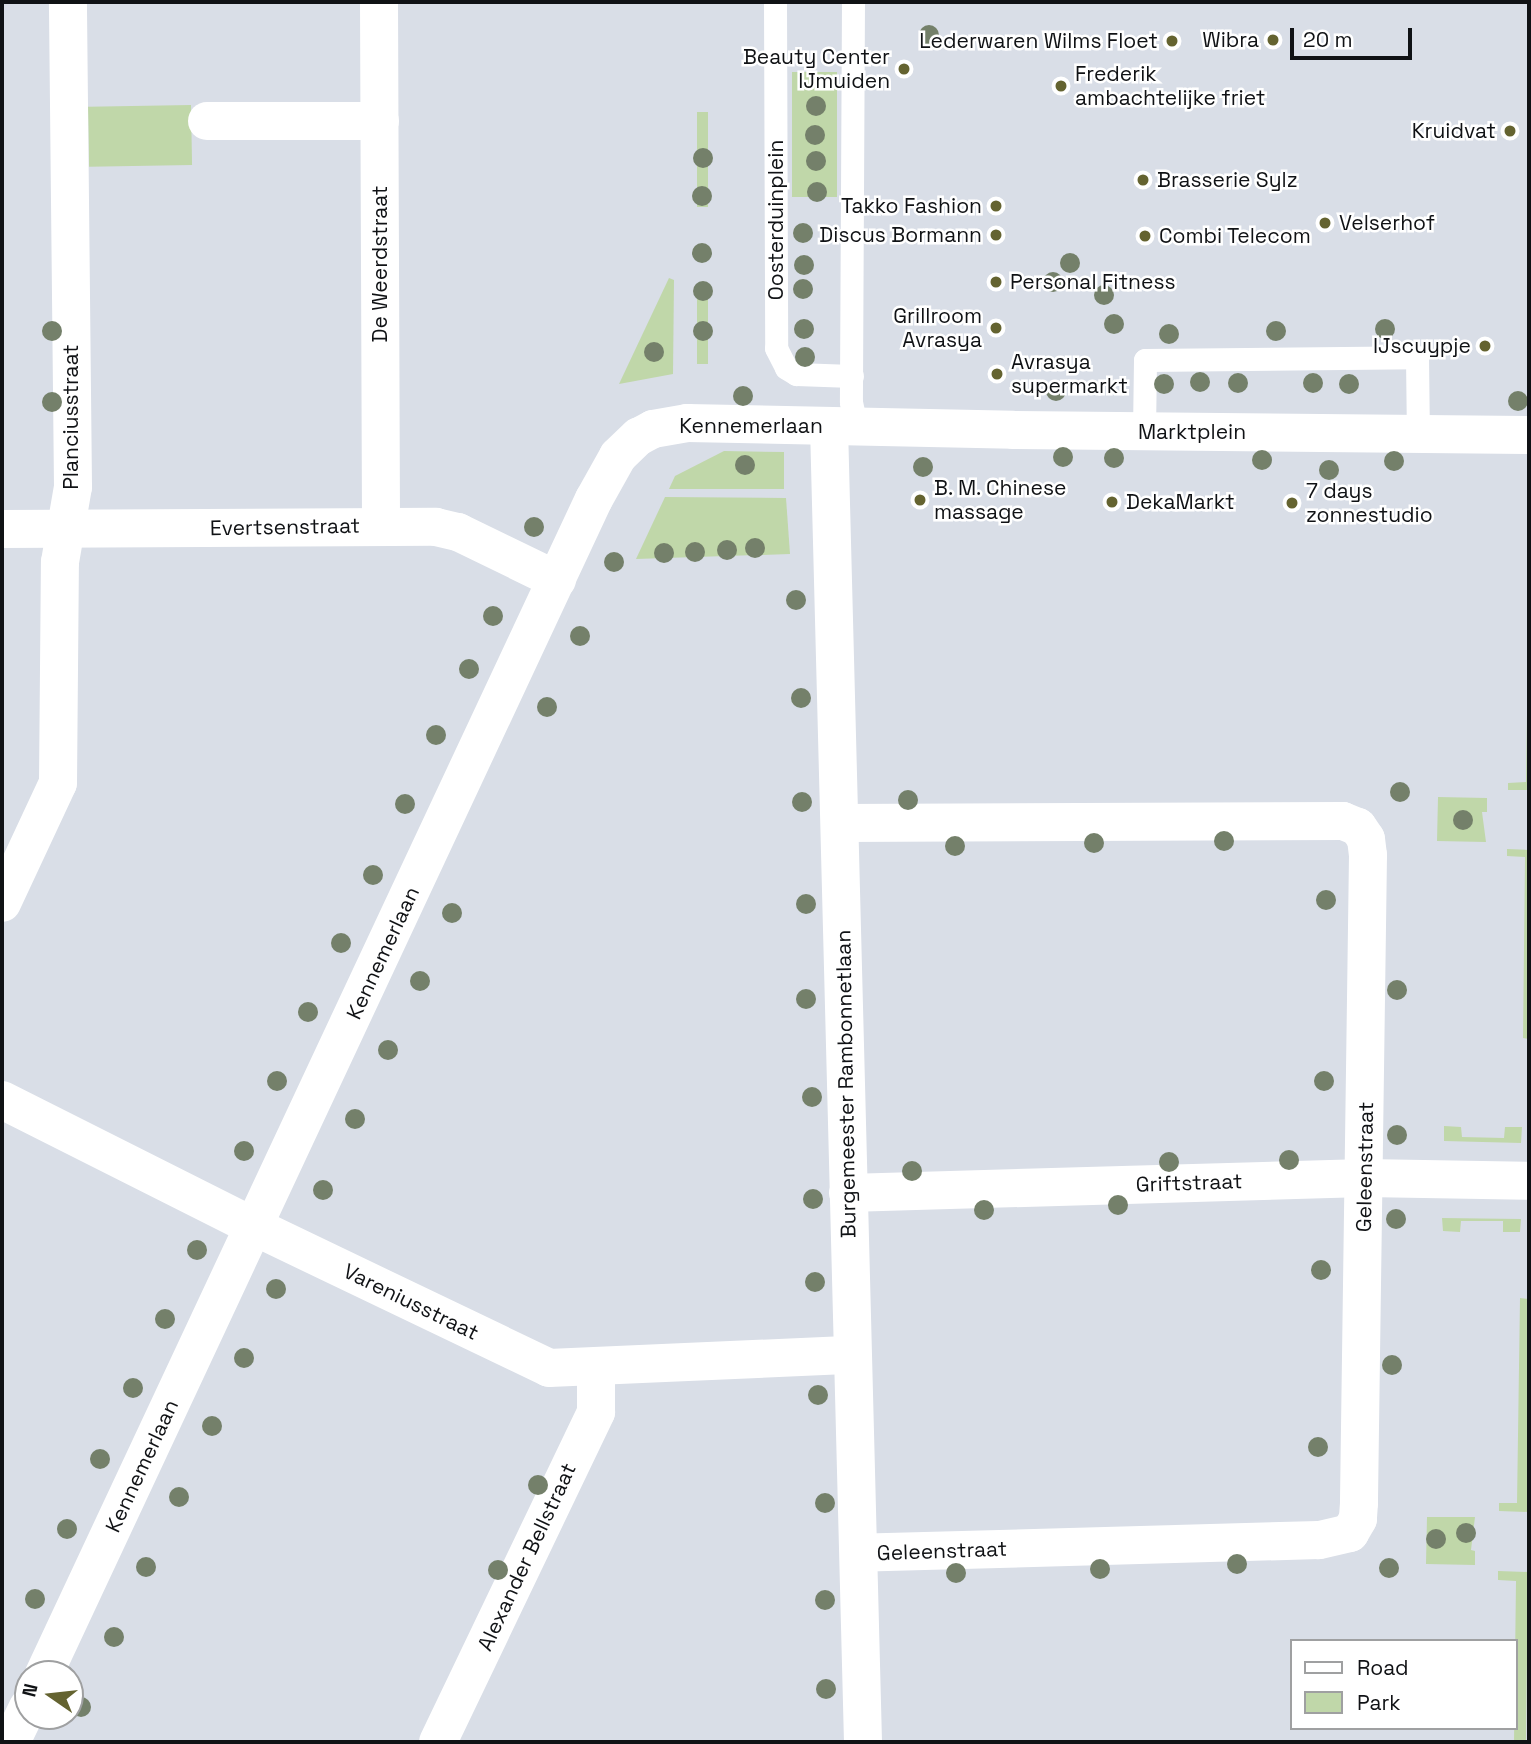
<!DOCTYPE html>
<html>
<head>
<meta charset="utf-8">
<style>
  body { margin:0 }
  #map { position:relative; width:1531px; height:1744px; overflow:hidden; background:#d9dee7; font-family:"Space Grotesk",sans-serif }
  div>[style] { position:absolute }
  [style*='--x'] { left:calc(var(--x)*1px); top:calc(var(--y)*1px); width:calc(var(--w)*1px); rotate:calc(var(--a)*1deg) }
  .green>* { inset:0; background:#c0d7a9; transform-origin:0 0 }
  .service>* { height:23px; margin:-11.5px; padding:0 11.5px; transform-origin:11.5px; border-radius:11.5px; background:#fff }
  .minor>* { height:38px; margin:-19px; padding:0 19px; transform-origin:19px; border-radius:19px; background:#fff }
  .trees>* { width:20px; height:20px; margin:-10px; border-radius:50%; background:#74806a }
  .dots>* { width:19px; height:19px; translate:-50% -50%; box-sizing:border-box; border:4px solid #fff; border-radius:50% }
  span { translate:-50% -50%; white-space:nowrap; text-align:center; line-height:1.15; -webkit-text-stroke:5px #fff; paint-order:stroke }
  .poi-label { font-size:21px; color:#101215 }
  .right { translate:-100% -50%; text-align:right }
  .left { translate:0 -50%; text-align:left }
  .street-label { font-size:21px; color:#101215 }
  .frame { position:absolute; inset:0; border:4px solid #101215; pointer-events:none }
  .legend { position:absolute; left:1290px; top:1639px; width:228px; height:91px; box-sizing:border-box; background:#fff; border:2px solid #9fa0a1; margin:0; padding:9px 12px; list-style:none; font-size:21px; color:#101215 }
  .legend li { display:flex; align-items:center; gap:14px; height:35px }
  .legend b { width:35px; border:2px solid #9fa0a1 }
  .north { position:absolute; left:14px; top:1660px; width:70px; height:70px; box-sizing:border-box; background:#fff; border:2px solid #9fa0a1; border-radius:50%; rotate:284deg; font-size:19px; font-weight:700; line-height:28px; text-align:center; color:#101215 }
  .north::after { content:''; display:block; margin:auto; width:24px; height:32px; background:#646330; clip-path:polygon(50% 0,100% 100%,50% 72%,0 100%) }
  .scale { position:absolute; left:1290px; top:28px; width:122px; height:32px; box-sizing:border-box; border:4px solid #101215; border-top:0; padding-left:9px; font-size:21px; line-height:24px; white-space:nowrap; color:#101215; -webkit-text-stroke:5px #fff; paint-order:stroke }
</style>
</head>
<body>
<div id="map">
  <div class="green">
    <div style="left:792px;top:72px;width:45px;height:125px"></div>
    <div style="left:191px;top:105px;width:60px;height:103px;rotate:89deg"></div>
    <div style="left:697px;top:112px;width:11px;height:95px"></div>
    <div style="clip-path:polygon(669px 278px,674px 280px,673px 374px,619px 384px)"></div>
    <div style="left:697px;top:285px;width:11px;height:79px"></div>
    <div style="clip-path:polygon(724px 451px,784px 452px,784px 489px,669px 489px,675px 476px)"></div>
    <div style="clip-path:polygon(665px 497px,786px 498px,790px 554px,636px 559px)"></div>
    <div style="clip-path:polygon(1529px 578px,1529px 790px,1508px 790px,1508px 783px,1526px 782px)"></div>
    <div style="clip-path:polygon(1438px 797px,1487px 798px,1487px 812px,1482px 812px,1486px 842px,1437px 841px)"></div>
    <div style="clip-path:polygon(1507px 849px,1529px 850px,1529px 1039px,1523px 1038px,1525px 857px,1507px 856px)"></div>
    <div style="clip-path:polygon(1444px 1126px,1461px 1127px,1462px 1137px,1504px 1138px,1505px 1127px,1522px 1127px,1521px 1143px,1444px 1141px)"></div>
    <div style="clip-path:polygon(1442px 1218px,1521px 1219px,1520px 1232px,1503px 1232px,1503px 1221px,1461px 1221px,1460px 1232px,1443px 1231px)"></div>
    <div style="clip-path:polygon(1520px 1298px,1529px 1299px,1529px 1512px,1499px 1511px,1499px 1503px,1517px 1503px)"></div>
    <div style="clip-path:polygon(1427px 1517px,1475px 1517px,1471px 1550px,1475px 1551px,1475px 1565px,1426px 1564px)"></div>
    <div style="clip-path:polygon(1498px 1571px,1528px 1572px,1526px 1742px,1514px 1742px,1516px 1581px,1498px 1580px)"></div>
  </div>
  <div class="service">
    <div style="--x:775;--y:2;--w:346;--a:89.8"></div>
    <div style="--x:776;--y:348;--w:22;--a:63"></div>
    <div style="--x:786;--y:368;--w:12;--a:31"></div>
    <div style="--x:796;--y:374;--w:56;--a:2"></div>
    <div style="--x:853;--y:2;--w:400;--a:90.3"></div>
    <div style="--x:851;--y:402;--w:25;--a:78"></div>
    <div style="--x:1144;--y:432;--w:72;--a:-89.2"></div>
    <div style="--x:1145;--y:360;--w:272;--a:-0.6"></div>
    <div style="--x:1417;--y:357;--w:77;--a:89.3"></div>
  </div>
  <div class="minor">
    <div style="--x:379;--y:2;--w:524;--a:89.78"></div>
    <div style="--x:207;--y:121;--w:173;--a:0"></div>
    <div style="--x:829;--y:426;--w:1316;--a:88.52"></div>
    <div style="--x:2;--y:529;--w:434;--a:-0.3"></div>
    <div style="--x:436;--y:527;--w:23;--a:13"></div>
    <div style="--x:458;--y:532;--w:110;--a:25.9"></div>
    <div style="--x:841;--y:823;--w:502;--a:-0.23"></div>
    <div style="--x:1343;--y:821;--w:16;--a:22"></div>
    <div style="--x:1358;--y:827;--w:14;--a:56"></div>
    <div style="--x:1366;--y:839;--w:16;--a:83"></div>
    <div style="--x:1368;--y:855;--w:648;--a:90.8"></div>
    <div style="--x:1359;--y:1503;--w:16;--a:94"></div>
    <div style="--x:1358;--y:1519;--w:16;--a:120"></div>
    <div style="--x:1350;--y:1533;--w:32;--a:167"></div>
    <div style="--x:1319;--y:1540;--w:460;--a:178.4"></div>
    <div style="--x:2;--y:903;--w:132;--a:-65"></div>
    <div style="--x:58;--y:783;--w:221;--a:-89.5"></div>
    <div style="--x:60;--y:562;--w:76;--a:-80.2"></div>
    <div style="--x:73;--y:487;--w:485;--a:-90.6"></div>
    <div style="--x:2;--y:1100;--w:283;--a:26.7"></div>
    <div style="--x:255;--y:1227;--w:326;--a:25.6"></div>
    <div style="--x:549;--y:1368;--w:303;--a:-2.5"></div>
    <div style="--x:848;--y:1193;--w:517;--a:-1.66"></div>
    <div style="--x:1365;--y:1178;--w:164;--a:1"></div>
    <div style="--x:44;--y:1674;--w:1297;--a:-64.92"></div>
    <div style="--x:594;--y:499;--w:49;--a:-60.8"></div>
    <div style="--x:618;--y:456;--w:28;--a:-44"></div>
    <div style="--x:638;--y:437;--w:17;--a:-28"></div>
    <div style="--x:653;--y:429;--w:35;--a:-10"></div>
    <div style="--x:687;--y:423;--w:326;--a:1.2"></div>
    <div style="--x:1013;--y:430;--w:516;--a:0.56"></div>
    <div style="--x:11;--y:1742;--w:39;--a:-64"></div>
    <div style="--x:438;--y:1742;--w:366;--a:-64.4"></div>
    <div style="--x:596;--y:1412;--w:45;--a:-90"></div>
  </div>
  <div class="trees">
    <div style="left:929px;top:35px"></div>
    <div style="left:816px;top:106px"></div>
    <div style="left:815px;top:135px"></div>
    <div style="left:703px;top:158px"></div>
    <div style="left:816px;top:161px"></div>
    <div style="left:817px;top:192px"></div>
    <div style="left:702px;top:196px"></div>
    <div style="left:803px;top:233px"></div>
    <div style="left:702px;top:253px"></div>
    <div style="left:1070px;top:263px"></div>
    <div style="left:804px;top:265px"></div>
    <div style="left:1053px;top:282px"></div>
    <div style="left:803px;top:289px"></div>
    <div style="left:703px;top:291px"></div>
    <div style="left:1104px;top:295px"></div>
    <div style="left:1114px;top:324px"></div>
    <div style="left:804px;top:329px"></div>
    <div style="left:1385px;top:329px"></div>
    <div style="left:52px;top:331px"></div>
    <div style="left:703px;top:331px"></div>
    <div style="left:1276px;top:331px"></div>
    <div style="left:1169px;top:334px"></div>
    <div style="left:654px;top:352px"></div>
    <div style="left:805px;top:357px"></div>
    <div style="left:1200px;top:382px"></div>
    <div style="left:1238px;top:383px"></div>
    <div style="left:1313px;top:383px"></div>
    <div style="left:1164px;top:384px"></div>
    <div style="left:1349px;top:384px"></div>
    <div style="left:1056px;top:391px"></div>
    <div style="left:743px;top:396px"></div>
    <div style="left:1518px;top:401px"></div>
    <div style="left:52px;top:402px"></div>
    <div style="left:1063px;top:457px"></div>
    <div style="left:1114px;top:458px"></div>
    <div style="left:1262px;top:460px"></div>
    <div style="left:1394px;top:461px"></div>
    <div style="left:745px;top:465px"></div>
    <div style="left:923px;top:467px"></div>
    <div style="left:1329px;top:470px"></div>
    <div style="left:534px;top:527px"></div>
    <div style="left:755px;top:548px"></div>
    <div style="left:727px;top:550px"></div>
    <div style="left:695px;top:552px"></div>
    <div style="left:664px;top:553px"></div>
    <div style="left:614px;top:562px"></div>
    <div style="left:796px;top:600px"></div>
    <div style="left:493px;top:616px"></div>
    <div style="left:580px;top:636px"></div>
    <div style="left:469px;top:669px"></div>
    <div style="left:801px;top:698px"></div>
    <div style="left:547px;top:707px"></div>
    <div style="left:436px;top:735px"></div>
    <div style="left:1400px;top:792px"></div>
    <div style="left:908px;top:800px"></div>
    <div style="left:802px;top:802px"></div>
    <div style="left:405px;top:804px"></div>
    <div style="left:1463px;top:820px"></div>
    <div style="left:1224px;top:841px"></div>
    <div style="left:1094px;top:843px"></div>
    <div style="left:955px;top:846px"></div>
    <div style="left:373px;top:875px"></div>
    <div style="left:1326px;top:900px"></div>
    <div style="left:806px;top:904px"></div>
    <div style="left:452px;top:913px"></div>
    <div style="left:341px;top:943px"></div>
    <div style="left:420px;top:981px"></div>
    <div style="left:1397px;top:990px"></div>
    <div style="left:806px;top:999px"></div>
    <div style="left:308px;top:1012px"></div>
    <div style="left:388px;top:1050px"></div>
    <div style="left:277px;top:1081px"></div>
    <div style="left:1324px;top:1081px"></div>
    <div style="left:812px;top:1097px"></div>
    <div style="left:355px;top:1119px"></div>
    <div style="left:1397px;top:1135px"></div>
    <div style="left:244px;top:1151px"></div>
    <div style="left:1289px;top:1160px"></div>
    <div style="left:1169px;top:1162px"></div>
    <div style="left:912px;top:1171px"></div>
    <div style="left:323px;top:1190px"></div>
    <div style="left:813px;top:1199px"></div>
    <div style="left:1118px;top:1205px"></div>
    <div style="left:984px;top:1210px"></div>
    <div style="left:1396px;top:1219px"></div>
    <div style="left:197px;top:1250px"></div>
    <div style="left:1321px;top:1270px"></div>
    <div style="left:815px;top:1282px"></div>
    <div style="left:276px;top:1289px"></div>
    <div style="left:165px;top:1319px"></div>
    <div style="left:244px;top:1358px"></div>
    <div style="left:1392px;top:1365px"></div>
    <div style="left:133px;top:1388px"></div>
    <div style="left:818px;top:1395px"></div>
    <div style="left:212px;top:1426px"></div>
    <div style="left:1318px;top:1447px"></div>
    <div style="left:100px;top:1459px"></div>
    <div style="left:538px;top:1485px"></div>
    <div style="left:179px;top:1497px"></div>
    <div style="left:825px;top:1503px"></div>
    <div style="left:67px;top:1529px"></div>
    <div style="left:1466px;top:1533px"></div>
    <div style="left:1436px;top:1539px"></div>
    <div style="left:1237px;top:1564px"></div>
    <div style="left:146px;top:1567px"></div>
    <div style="left:1389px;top:1568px"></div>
    <div style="left:1100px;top:1569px"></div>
    <div style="left:498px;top:1570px"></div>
    <div style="left:956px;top:1573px"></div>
    <div style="left:35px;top:1599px"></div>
    <div style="left:825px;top:1600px"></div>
    <div style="left:114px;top:1637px"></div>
    <div style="left:826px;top:1689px"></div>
    <div style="left:81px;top:1707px"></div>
  </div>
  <div class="dots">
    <div style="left:1273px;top:40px;background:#646330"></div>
    <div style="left:1172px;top:41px;background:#646330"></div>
    <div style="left:904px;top:69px;background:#646330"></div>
    <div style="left:1061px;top:86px;background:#646330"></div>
    <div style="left:1510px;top:131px;background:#646330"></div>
    <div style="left:1143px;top:180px;background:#646330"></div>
    <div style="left:996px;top:206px;background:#646330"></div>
    <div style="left:1325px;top:223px;background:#646330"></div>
    <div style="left:996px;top:235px;background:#646330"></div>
    <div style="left:1145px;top:236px;background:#646330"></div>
    <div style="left:996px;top:282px;background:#646330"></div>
    <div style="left:996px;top:328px;background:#646330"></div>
    <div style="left:1485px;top:346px;background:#646330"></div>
    <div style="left:997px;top:374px;background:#646330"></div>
    <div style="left:920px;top:500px;background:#646330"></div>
    <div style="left:1112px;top:502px;background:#646330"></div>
    <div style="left:1292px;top:503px;background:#646330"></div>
  </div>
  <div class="poi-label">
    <span class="right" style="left:1259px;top:40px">Wibra</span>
    <span class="right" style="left:1158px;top:41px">Lederwaren Wilms Floet</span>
    <span class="right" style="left:890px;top:69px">Beauty Center<br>IJmuiden</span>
    <span class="left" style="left:1075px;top:86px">Frederik<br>ambachtelijke friet</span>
    <span class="right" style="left:1496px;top:131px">Kruidvat</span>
    <span class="left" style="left:1157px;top:180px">Brasserie Sylz</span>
    <span class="right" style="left:982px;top:206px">Takko Fashion</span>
    <span class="left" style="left:1339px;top:223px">Velserhof</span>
    <span class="right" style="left:982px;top:235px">Discus Bormann</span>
    <span class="left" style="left:1159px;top:236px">Combi Telecom</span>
    <span class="left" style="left:1010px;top:282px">Personal Fitness</span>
    <span class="right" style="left:982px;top:328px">Grillroom<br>Avrasya</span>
    <span class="right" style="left:1471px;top:346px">IJscuypje</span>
    <span class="left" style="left:1011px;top:374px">Avrasya<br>supermarkt</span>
    <span class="left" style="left:934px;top:500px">B. M. Chinese<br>massage</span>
    <span class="left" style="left:1306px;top:503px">7 days<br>zonnestudio</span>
    <span class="left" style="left:1126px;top:502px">DekaMarkt</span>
  </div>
  <div class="street-label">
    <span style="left:776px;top:220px;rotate:-90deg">Oosterduinplein</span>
    <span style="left:380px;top:264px;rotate:-90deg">De Weerdstraat</span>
    <span style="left:71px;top:417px;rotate:-90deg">Planciusstraat</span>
    <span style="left:751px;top:426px">Kennemerlaan</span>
    <span style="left:1192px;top:432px">Marktplein</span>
    <span style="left:285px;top:527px;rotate:-1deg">Evertsenstraat</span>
    <span style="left:383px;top:953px;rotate:-65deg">Kennemerlaan</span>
    <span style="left:846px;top:1084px;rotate:-91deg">Burgemeester Rambonnetlaan</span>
    <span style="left:1365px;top:1167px;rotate:-89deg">Geleenstraat</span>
    <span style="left:1189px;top:1183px;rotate:-2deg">Griftstraat</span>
    <span style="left:411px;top:1302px;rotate:26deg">Vareniusstraat</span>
    <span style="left:142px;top:1466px;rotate:-65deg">Kennemerlaan</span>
    <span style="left:942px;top:1551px;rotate:-2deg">Geleenstraat</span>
    <span style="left:527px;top:1557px;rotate:-65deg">Alexander Bellstraat</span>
  </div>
  <div class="frame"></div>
  <ul class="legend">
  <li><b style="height:9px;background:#fff"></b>Road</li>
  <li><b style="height:19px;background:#c0d7a9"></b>Park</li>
  </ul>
  <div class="north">N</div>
  <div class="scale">20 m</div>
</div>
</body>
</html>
